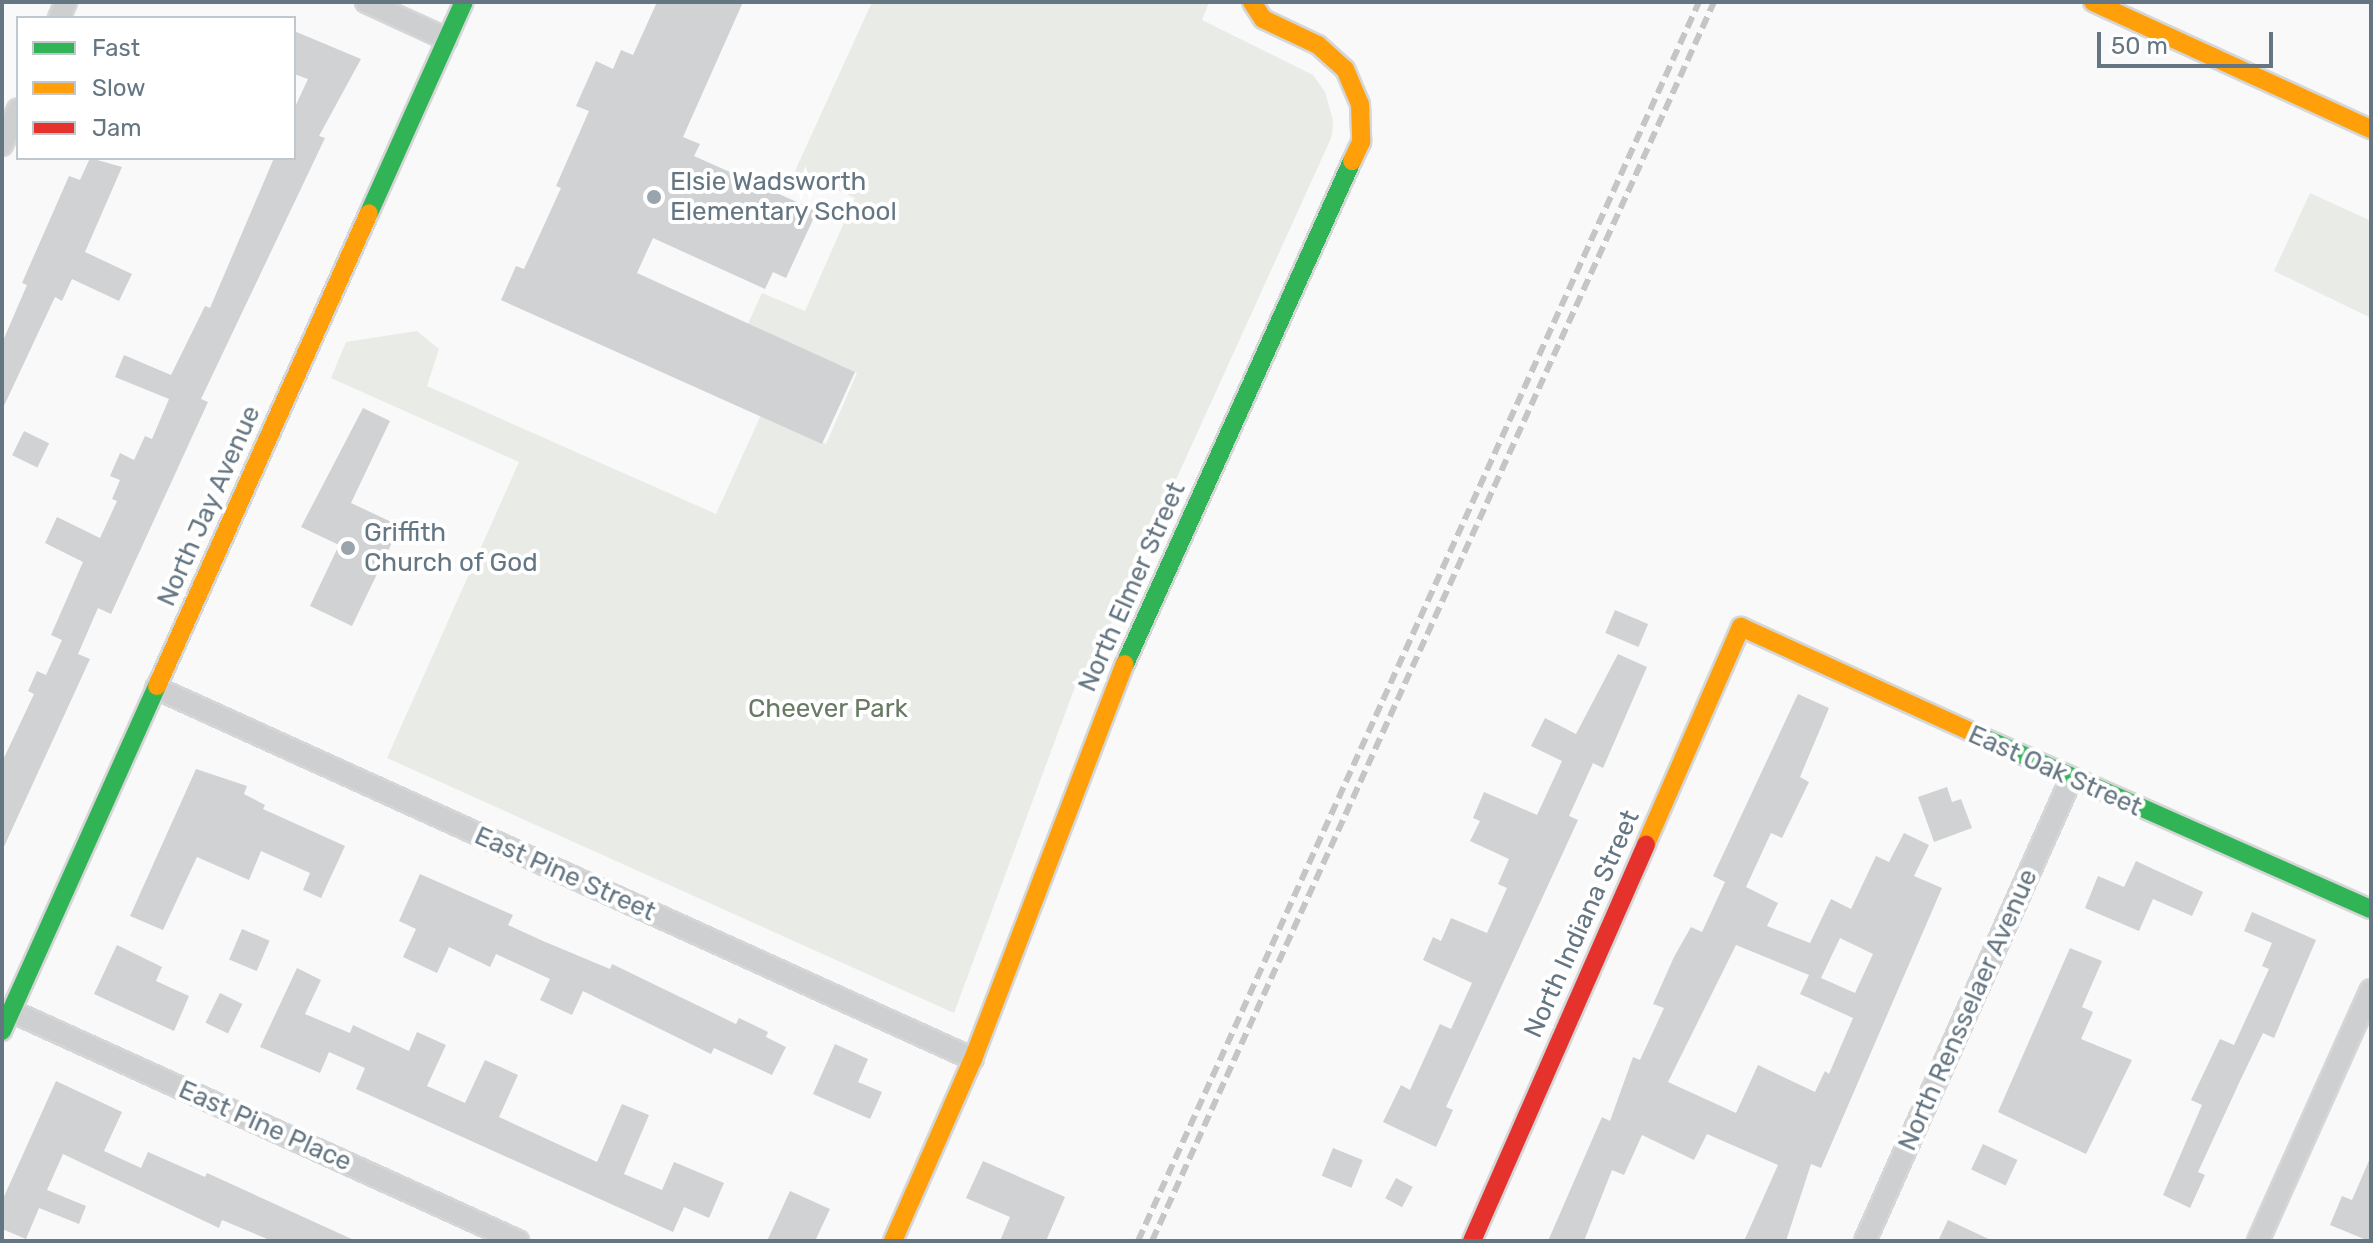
<!DOCTYPE html>
<html>
<head>
<meta charset="utf-8">
<style>
  body { margin:0 }
  #map { position:relative; width:2373px; height:1243px; overflow:hidden; background:#f9f9f9; font-family:Rubik,sans-serif }
  div>[style] { position:absolute }
  [style*='--x'] { left:calc(var(--x)*1px); top:calc(var(--y)*1px); width:calc(var(--w)*1px); rotate:calc(var(--a)*1deg) }
  .green>* { inset:0; background:#e8ebe6 }
  .building>* { inset:0; background:#d0d2d3; transform-origin:0 0 }
  .roads { filter:drop-shadow(2px 0 #d5d6d7) drop-shadow(-2px 0 #d5d6d7) drop-shadow(0 2px #d5d6d7) drop-shadow(0 -2px #d5d6d7) }
  .street>* { height:20px; margin:-10px; padding:0 10px; transform-origin:10px; border-radius:10px; background:#cecfd0 }
  .fast>* { height:18px; margin:-9px; padding:0 9px; transform-origin:9px; border-radius:9px; background:#30b455 }
  .slow>* { height:18px; margin:-9px; padding:0 9px; transform-origin:9px; border-radius:9px; background:#ff9f0a }
  .jam>* { height:18px; margin:-9px; padding:0 9px; transform-origin:9px; border-radius:9px; background:#e5322d }
  .rail>* { height:6px; margin-top:-3px; transform-origin:0; background:repeating-linear-gradient(90deg,#c3c5c6 0 12px,transparent 0 18px) }
  .dots>* { width:22px; height:22px; translate:-50% -50%; box-sizing:border-box; border:4px solid #fff; border-radius:50% }
  span { translate:-50% -50%; white-space:nowrap; text-align:center; line-height:1.15; -webkit-text-stroke:8px #fff; paint-order:stroke }
  .poi-label { font-size:26px; color:#657683 }
  .left { translate:0 -50%; text-align:left }
  .street-label { font-size:26px; color:#657683 }
  .park-label { font-size:26px; color:#687a64 }
  .frame { position:absolute; inset:0; border:4px solid #657683; pointer-events:none }
  .legend { position:absolute; left:16px; top:16px; width:280px; height:144px; box-sizing:border-box; background:#fff; border:2px solid #c1c8cd; margin:0; padding:10px 14px; list-style:none; font-size:24px; color:#657683 }
  .legend li { display:flex; align-items:center; gap:16px; height:40px }
  .legend b { width:40px; border:2px solid #c1c8cd }
  .scale { position:absolute; left:2097px; top:32px; width:176px; height:36px; box-sizing:border-box; border:4px solid #657683; border-top:0; padding-left:10px; font-size:24px; line-height:28px; white-space:nowrap; color:#657683; -webkit-text-stroke:6px #fff; paint-order:stroke }
</style>
</head>
<body>
<div id="map">
  <div class="green">
    <div style="clip-path:polygon(872px 2px,1209px 2px,1202px 20px,1313px 75px,1325px 92px,1333px 120px,1332px 136px,1105px 636px,1076px 684px,954px 1013px,387px 758px,519px 462px,331px 378px,346px 342px,417px 331px,439px 349px,427px 386px,716px 514px,761px 415px,826px 444px,857px 373px,748px 324px,762px 293px,805px 311px,855px 198px,795px 171px)"></div>
    <div style="clip-path:polygon(2310px 193px,2371px 221px,2371px 318px,2274px 271px)"></div>
  </div>
  <div class="building">
    <div style="clip-path:polygon(657px 2px,743px 2px,683px 137px,700px 144px,694px 156px,817px 211px,786px 278px,773px 272px,765px 289px,653px 238px,637px 273px,855px 372px,822px 444px,501px 300px,516px 266px,524px 269px,561px 188px,556px 186px,589px 111px,576px 106px,596px 61px,613px 69px,621px 50px,633px 55px)"></div>
    <div style="clip-path:polygon(294px 31px,361px 59px,319px 136px,325px 138px,201px 399px,208px 402px,111px 614px,98px 608px,78px 654px,90px 659px,2px 851px,2px 762px,34px 694px,28px 691px,37px 671px,46px 675px,62px 640px,51px 635px,83px 562px,45px 543px,57px 517px,100px 538px,117px 501px,112px 499px,120px 480px,110px 476px,120px 453px,134px 460px,145px 436px,152px 439px,169px 399px,115px 377px,124px 355px,171px 375px,205px 306px,210px 308px,274px 158px,294px 158px,294px 109px,308px 79px,294px 74px)"></div>
    <div style="clip-path:polygon(90px 158px,122px 167px,85px 252px,132px 274px,119px 301px,72px 279px,62px 301px,55px 297px,2px 410px,2px 343px,27px 285px,22px 283px,69px 176px,80px 180px)"></div>
    <div style="clip-path:polygon(363px 408px,390px 421px,351px 503px,400px 526px,352px 626px,310px 606px,339px 545px,301px 527px)"></div>
    <div style="left:24px;top:431px;width:28px;height:27px;rotate:26deg"></div>
    <div style="left:1615px;top:610px;width:36px;height:25px;rotate:23deg"></div>
    <div style="clip-path:polygon(1618px 654px,1647px 667px,1603px 768px,1593px 763px,1569px 816px,1578px 820px,1446px 1107px,1453px 1110px,1436px 1147px,1383px 1122px,1401px 1085px,1410px 1090px,1440px 1024px,1451px 1029px,1472px 983px,1423px 960px,1433px 937px,1441px 941px,1451px 918px,1487px 933px,1507px 888px,1498px 884px,1509px 859px,1470px 841px,1480px 821px,1473px 818px,1484px 792px,1537px 815px,1562px 761px,1531px 746px,1545px 718px,1576px 734px)"></div>
    <div style="clip-path:polygon(evenodd,1798px 694px,1829px 708px,1800px 777px,1809px 782px,1782px 838px,1771px 833px,1746px 887px,1778px 903px,1767px 926px,1810px 943px,1831px 899px,1851px 909px,1876px 856px,1889px 862px,1904px 833px,1929px 845px,1914px 876px,1942px 888px,1821px 1168px,1811px 1164px,1786px 1241px,1744px 1241px,1778px 1165px,1707px 1134px,1694px 1160px,1642px 1135px,1624px 1175px,1612px 1170px,1584px 1241px,1548px 1241px,1602px 1117px,1610px 1121px,1633px 1057px,1640px 1060px,1664px 1008px,1653px 1004px,1674px 957px,1691px 927px,1702px 932px,1725px 882px,1713px 876px,1798px 694px,1840px 938px,1873px 954px,1855px 993px,1821px 978px,1840px 938px,1798px 694px,1736px 945px,1809px 975px,1800px 994px,1853px 1018px,1829px 1074px,1825px 1071px,1815px 1092px,1758px 1065px,1736px 1113px,1668px 1082px,1736px 945px)"></div>
    <div style="clip-path:polygon(196px 769px,247px 786px,244px 794px,265px 805px,263px 809px,345px 846px,321px 898px,303px 890px,310px 873px,261px 851px,249px 880px,197px 857px,163px 930px,130px 916px)"></div>
    <div style="clip-path:polygon(1947px 787px,1952px 802px,1961px 799px,1972px 828px,1934px 842px,1918px 797px)"></div>
    <div style="clip-path:polygon(2136px 861px,2203px 892px,2192px 916px,2153px 899px,2139px 931px,2085px 908px,2098px 876px,2124px 887px)"></div>
    <div style="clip-path:polygon(420px 874px,513px 915px,508px 925px,543px 941px,610px 969px,612px 964px,736px 1024px,739px 1018px,768px 1032px,766px 1037px,786px 1047px,772px 1075px,714px 1048px,711px 1054px,583px 991px,572px 1015px,540px 1000px,550px 979px,496px 954px,490px 967px,449px 947px,437px 973px,403px 957px,416px 929px,399px 921px)"></div>
    <div style="clip-path:polygon(2252px 912px,2316px 940px,2274px 1038px,2263px 1033px,2240px 1081px,2198px 1172px,2205px 1175px,2190px 1208px,2163px 1195px,2202px 1105px,2191px 1100px,2220px 1039px,2234px 1045px,2269px 969px,2262px 966px,2272px 943px,2244px 931px)"></div>
    <div style="left:242px;top:929px;width:30px;height:33px;rotate:23deg"></div>
    <div style="clip-path:polygon(117px 945px,162px 967px,156px 981px,189px 996px,174px 1031px,94px 994px)"></div>
    <div style="clip-path:polygon(2070px 948px,2102px 961px,2082px 1007px,2093px 1012px,2081px 1039px,2132px 1060px,2086px 1154px,1998px 1112px)"></div>
    <div style="clip-path:polygon(297px 968px,321px 980px,305px 1014px,350px 1033px,353px 1025px,409px 1051px,417px 1032px,446px 1045px,427px 1086px,465px 1103px,485px 1060px,518px 1075px,499px 1117px,597px 1162px,622px 1104px,649px 1115px,624px 1174px,662px 1190px,674px 1162px,724px 1183px,709px 1218px,684px 1207px,673px 1232px,356px 1089px,365px 1068px,329px 1052px,320px 1073px,260px 1047px)"></div>
    <div style="left:220px;top:993px;width:25px;height:33px;rotate:26deg"></div>
    <div style="clip-path:polygon(835px 1044px,868px 1059px,858px 1082px,882px 1092px,870px 1119px,813px 1094px)"></div>
    <div style="clip-path:polygon(56px 1081px,122px 1112px,104px 1151px,141px 1168px,148px 1152px,205px 1177px,207px 1173px,356px 1241px,272px 1241px,222px 1220px,219px 1228px,63px 1154px,47px 1190px,86px 1206px,79px 1224px,39px 1208px,26px 1239px,2px 1229px,2px 1201px)"></div>
    <div style="left:1983px;top:1144px;width:38px;height:28px;rotate:25deg"></div>
    <div style="left:1333px;top:1148px;width:32px;height:30px;rotate:22deg"></div>
    <div style="clip-path:polygon(2371px 1156px,2371px 1241px,2369px 1241px,2330px 1225px,2342px 1196px,2352px 1200px)"></div>
    <div style="clip-path:polygon(983px 1161px,1065px 1197px,1046px 1241px,1000px 1241px,1010px 1217px,966px 1198px)"></div>
    <div style="left:1396px;top:1178px;width:19px;height:23px;rotate:28deg"></div>
    <div style="clip-path:polygon(790px 1191px,830px 1209px,815px 1241px,767px 1241px)"></div>
    <div style="clip-path:polygon(1948px 1220px,1993px 1241px,1938px 1241px)"></div>
  </div>
  <div class="roads">
    <div class="street">
      <div style="--x:366;--y:2;--w:89;--a:24.6"></div>
      <div style="--x:59;--y:18;--w:17;--a:-66"></div>
      <div style="--x:2;--y:145;--w:39;--a:-66"></div>
      <div style="--x:156;--y:688;--w:897;--a:24.42"></div>
      <div style="--x:11;--y:1011;--w:557;--a:24.4"></div>
      <div style="--x:1865;--y:1241;--w:506;--a:-65.97"></div>
      <div style="--x:2258;--y:1241;--w:275;--a:-65.8"></div>
    </div>
    <div class="fast">
      <div style="--x:369;--y:213;--w:231;--a:-65.8"></div>
      <div style="--x:1125;--y:664;--w:552;--a:-65.71"></div>
      <div style="--x:1971;--y:732;--w:437;--a:23.9"></div>
      <div style="--x:2;--y:1031;--w:378;--a:-65.8"></div>
    </div>
    <div class="slow">
      <div style="--x:1252;--y:2;--w:20;--a:57"></div>
      <div style="--x:1263;--y:19;--w:61;--a:25.3"></div>
      <div style="--x:1318;--y:45;--w:36;--a:42"></div>
      <div style="--x:1345;--y:69;--w:38;--a:67"></div>
      <div style="--x:1360;--y:104;--w:38;--a:88"></div>
      <div style="--x:1361;--y:142;--w:21;--a:115"></div>
      <div style="--x:2093;--y:2;--w:306;--a:24.6"></div>
      <div style="--x:157;--y:686;--w:518;--a:-65.86"></div>
      <div style="--x:1646;--y:844;--w:237;--a:-66.4"></div>
      <div style="--x:1741;--y:627;--w:253;--a:24.5"></div>
      <div style="--x:893;--y:1241;--w:199;--a:-66.3"></div>
      <div style="--x:973;--y:1059;--w:423;--a:-69"></div>
    </div>
    <div class="jam">
      <div style="--x:1472;--y:1241;--w:433;--a:-66.3"></div>
    </div>
  </div>
  <div class="rail">
    <div style="--x:1138;--y:1241;--w:1360;--a:-65.64"></div>
    <div style="--x:1152;--y:1241;--w:1361;--a:-65.6"></div>
  </div>
  <div class="dots">
    <div style="left:654px;top:197px;background:#99a4ac"></div>
    <div style="left:348px;top:548px;background:#99a4ac"></div>
  </div>
  <div class="poi-label">
    <span class="left" style="left:670px;top:197px">Elsie Wadsworth<br>Elementary School</span>
    <span class="left" style="left:364px;top:548px">Griffith<br>Church of God</span>
  </div>
  <div class="street-label">
    <span style="left:209px;top:506px;rotate:-66deg">North Jay Avenue</span>
    <span style="left:1132px;top:587px;rotate:-66deg">North Elmer Street</span>
    <span style="left:2055px;top:771px;rotate:24deg">East Oak Street</span>
    <span style="left:565px;top:874px;rotate:24deg">East Pine Street</span>
    <span style="left:1582px;top:924px;rotate:-66deg">North Indiana Street</span>
    <span style="left:1968px;top:1010px;rotate:-66deg">North Rensselaer Avenue</span>
    <span style="left:265px;top:1126px;rotate:24deg">East Pine Place</span>
  </div>
  <div class="park-label">
    <span style="left:828px;top:709px">Cheever Park</span>
  </div>
  <div class="frame"></div>
  <ul class="legend">
  <li><b style="height:10px;background:#30b455"></b>Fast</li>
  <li><b style="height:10px;background:#ff9f0a"></b>Slow</li>
  <li><b style="height:10px;background:#e5322d"></b>Jam</li>
  </ul>
  <div class="scale">50 m</div>
</div>
</body>
</html>
